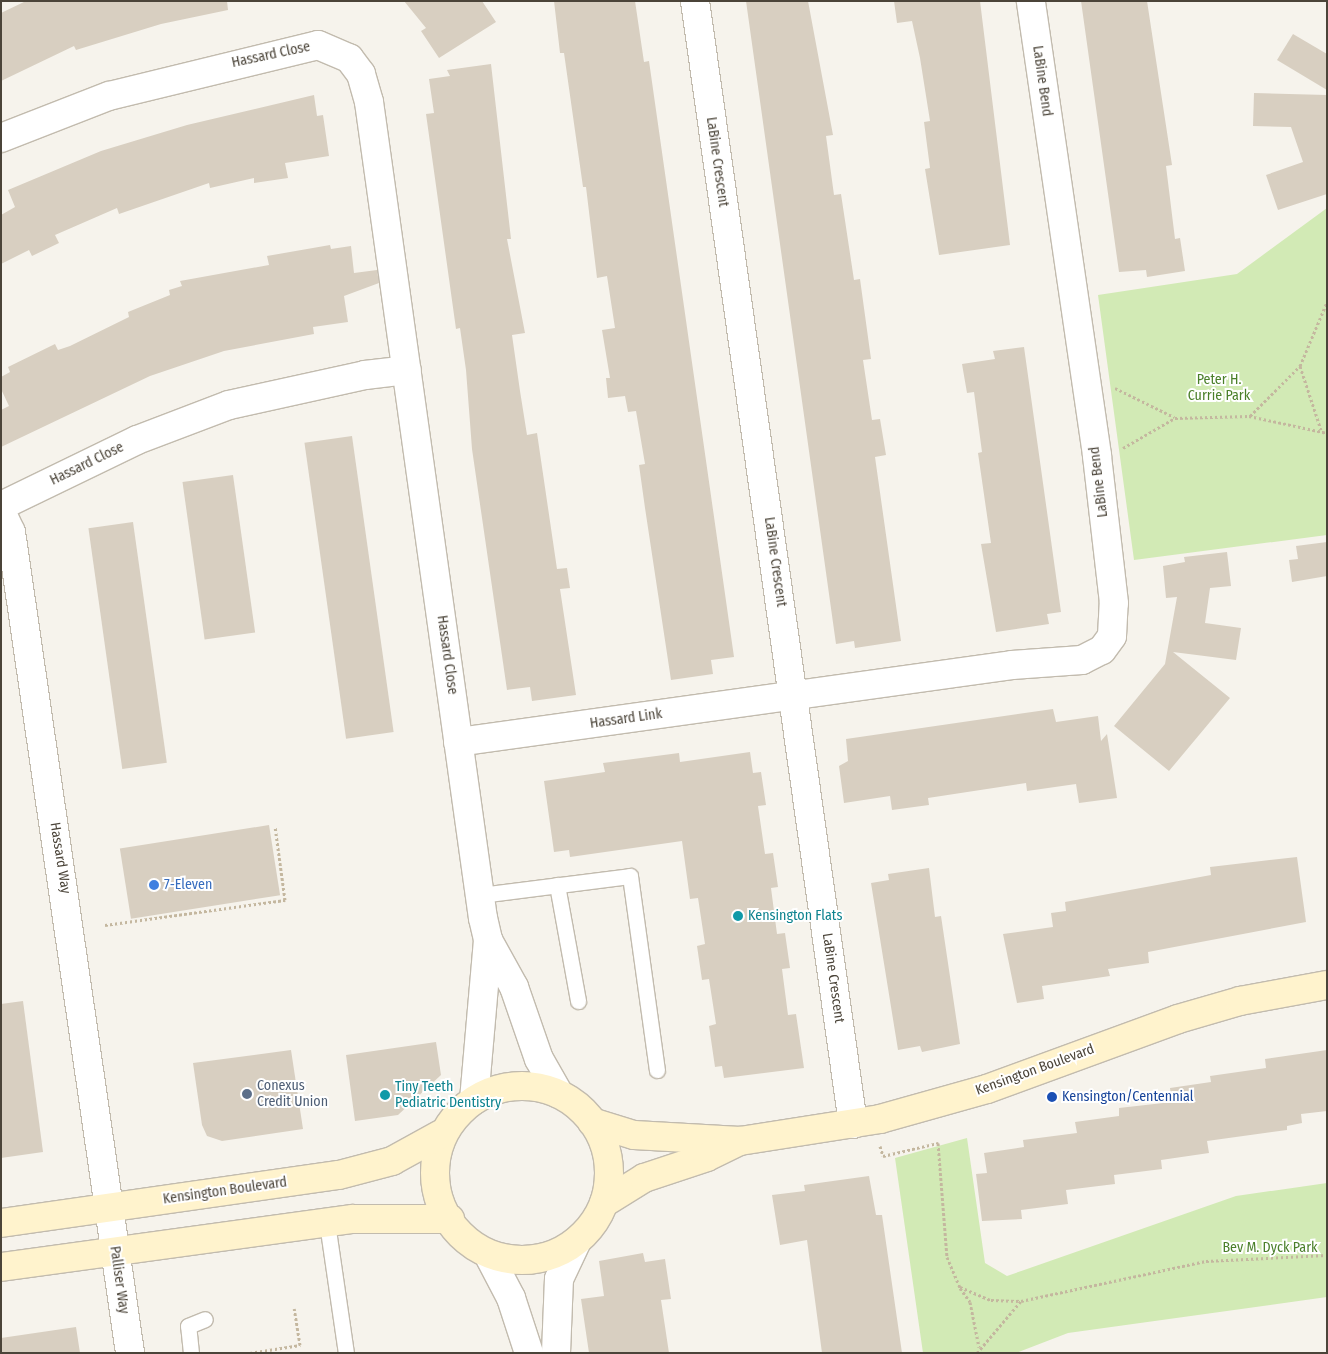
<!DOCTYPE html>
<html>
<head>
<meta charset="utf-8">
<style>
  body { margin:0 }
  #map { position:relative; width:1328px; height:1354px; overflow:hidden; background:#f6f3ec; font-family:"Fira Sans Condensed",sans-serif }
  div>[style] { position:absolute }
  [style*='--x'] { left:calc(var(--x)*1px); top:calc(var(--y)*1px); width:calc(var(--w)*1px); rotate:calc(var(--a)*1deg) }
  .green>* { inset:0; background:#d2eab5 }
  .building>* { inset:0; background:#d8cfc1; transform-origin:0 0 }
  .path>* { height:3px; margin-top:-1.5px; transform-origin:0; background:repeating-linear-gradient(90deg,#c4b79f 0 2.5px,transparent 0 5px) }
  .roads { filter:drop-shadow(1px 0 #c2bbae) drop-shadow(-1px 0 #c2bbae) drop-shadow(0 1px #c2bbae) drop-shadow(0 -1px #c2bbae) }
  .lane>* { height:15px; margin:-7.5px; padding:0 7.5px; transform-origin:7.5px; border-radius:7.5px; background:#fff }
  .street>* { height:28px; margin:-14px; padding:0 14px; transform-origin:14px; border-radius:14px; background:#fff }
  .secondary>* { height:28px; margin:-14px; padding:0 14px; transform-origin:14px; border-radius:14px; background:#fff3cd }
  .secondary>.ring { margin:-14px; padding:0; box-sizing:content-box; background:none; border:28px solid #fff3cd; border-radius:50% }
  .dots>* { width:14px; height:14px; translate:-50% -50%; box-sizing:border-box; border:2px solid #fff; border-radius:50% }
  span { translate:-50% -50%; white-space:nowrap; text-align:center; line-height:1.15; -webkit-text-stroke:4px #fff; paint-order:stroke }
  .street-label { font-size:14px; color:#4b4439 }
  .park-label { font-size:14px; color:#4a7f2a }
  .shop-label { font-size:14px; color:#366cbe }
  .left { translate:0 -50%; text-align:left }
  .culture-label { font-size:14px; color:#0d838f }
  .service-label { font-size:14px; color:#4e5e75 }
  .transit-label { font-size:14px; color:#164399 }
  .frame { position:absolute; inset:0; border:2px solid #4b4439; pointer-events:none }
</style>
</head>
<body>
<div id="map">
  <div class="green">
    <div style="clip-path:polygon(1327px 208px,1327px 535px,1134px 560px,1098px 295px,1237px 274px)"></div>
    <div style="clip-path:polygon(967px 1138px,985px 1263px,1007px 1276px,1236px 1196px,1327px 1183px,1327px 1297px,1068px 1333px,1016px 1353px,923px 1353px,895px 1158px)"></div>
  </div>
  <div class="building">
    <div style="clip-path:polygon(26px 1px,227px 1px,228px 10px,161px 24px,76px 50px,74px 46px,1px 81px,1px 13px)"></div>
    <div style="clip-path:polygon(404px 1px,482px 1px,496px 22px,439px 58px,421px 31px,426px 28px)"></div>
    <div style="clip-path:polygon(554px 1px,635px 1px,644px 62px,649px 61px,734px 657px,711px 660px,713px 674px,671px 680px,645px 508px,639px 465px,645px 464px,636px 411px,628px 412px,625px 396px,608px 398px,606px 378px,610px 378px,602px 330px,615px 328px,607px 276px,597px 278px,586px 187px,583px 187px,564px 53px,560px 53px)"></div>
    <div style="clip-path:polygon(746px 1px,808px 1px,833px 135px,826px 136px,834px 195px,841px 194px,854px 280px,860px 279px,871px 359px,863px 360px,872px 420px,880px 419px,886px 455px,875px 457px,901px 641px,855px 648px,854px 641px,836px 644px)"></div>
    <div style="clip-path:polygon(894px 1px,980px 1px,1010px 245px,939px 255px,925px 169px,930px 168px,924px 122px,930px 121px,920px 58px,912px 21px,897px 23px)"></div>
    <div style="clip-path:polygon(1081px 1px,1147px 1px,1172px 165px,1166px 166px,1175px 239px,1180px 238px,1185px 271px,1147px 277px,1146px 270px,1119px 272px)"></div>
    <div style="clip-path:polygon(1293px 34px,1327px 54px,1327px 90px,1277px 60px)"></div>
    <div style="clip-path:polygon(491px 64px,511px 239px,507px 239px,525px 333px,512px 335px,520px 391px,527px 435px,537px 433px,557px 569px,567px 568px,570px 588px,560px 589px,576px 695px,532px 701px,530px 687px,507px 690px,472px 449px,466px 370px,460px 328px,456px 329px,426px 114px,434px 113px,429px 79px,450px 76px,447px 70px)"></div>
    <div style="clip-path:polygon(1254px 93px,1327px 95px,1327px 194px,1278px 210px,1266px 175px,1303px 162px,1291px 127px,1253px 126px)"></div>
    <div style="clip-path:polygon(314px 95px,317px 116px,323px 115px,329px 156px,285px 163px,288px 178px,254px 183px,254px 178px,210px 188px,209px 183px,119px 214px,117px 208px,55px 235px,59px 243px,32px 256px,29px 250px,1px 264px,1px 215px,15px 207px,8px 190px,101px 151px,187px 125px)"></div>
    <div style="clip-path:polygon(330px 245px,331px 249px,351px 246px,354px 273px,377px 270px,379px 283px,344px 296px,348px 322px,313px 327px,314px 334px,224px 351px,150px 376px,1px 447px,1px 410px,9px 406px,1px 389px,1px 377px,10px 372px,8px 367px,55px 344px,58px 350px,70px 346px,129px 317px,128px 312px,170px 295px,169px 290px,182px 286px,180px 281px,269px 265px,267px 256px)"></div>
    <div style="clip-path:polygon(1024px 347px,1061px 612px,1047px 614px,1049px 624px,996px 632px,981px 544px,991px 543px,978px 453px,982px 452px,974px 392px,967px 393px,962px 364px,995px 359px,993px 351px)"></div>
    <div style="left:352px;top:436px;width:299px;height:48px;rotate:82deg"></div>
    <div style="left:233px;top:475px;width:159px;height:51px;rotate:82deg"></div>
    <div style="left:133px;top:522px;width:243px;height:45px;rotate:82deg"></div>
    <div style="clip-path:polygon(1327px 542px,1327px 576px,1292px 582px,1289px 560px,1298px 559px,1296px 546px)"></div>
    <div style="clip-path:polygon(1227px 552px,1231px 586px,1210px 588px,1205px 623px,1241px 628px,1236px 660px,1173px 652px,1230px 698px,1169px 771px,1114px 726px,1165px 664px,1177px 597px,1166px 598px,1163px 566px,1185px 562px,1184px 557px)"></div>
    <div style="clip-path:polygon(1053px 709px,1056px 722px,1098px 716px,1101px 741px,1107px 734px,1117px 798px,1079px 803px,1076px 784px,1027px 791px,1026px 783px,928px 798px,929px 805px,892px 810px,890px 796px,844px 803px,839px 766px,848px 761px,846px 739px)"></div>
    <div style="clip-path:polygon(750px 752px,753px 773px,761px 772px,766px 805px,758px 806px,765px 854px,773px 853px,778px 887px,771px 888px,777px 934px,785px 933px,790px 968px,782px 969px,788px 1015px,796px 1014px,804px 1068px,724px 1078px,722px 1066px,715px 1067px,709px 1026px,716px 1024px,709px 979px,702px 980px,697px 946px,705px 944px,698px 898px,690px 899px,682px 841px,570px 857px,569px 850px,554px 852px,544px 781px,605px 772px,603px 763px,679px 753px,680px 762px)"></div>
    <div style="left:269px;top:825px;width:71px;height:151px;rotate:81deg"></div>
    <div style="clip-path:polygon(1297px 857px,1306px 922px,1148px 952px,1149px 963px,1108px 969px,1110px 976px,1042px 986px,1044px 999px,1017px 1003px,1003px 934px,1053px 927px,1051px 913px,1066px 911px,1065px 902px,1211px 875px,1210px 867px)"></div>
    <div style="clip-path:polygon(929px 868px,935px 917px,941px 916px,960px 1044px,922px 1052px,920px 1046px,898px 1050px,871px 883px,889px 880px,888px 874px)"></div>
    <div style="clip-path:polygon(23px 1001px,43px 1152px,1px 1158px,1px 1004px)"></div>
    <div style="clip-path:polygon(436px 1042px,441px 1075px,398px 1115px,355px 1121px,346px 1055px)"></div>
    <div style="clip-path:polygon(291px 1050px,303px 1129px,222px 1141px,207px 1136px,202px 1125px,193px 1063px)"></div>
    <div style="clip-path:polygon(1327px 1050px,1327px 1111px,1301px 1114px,1302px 1123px,1287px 1126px,1287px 1130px,1207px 1141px,1209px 1153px,1161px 1160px,1162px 1169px,1114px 1175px,1115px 1184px,1066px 1190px,1068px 1204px,1021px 1210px,1022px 1219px,982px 1221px,976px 1174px,987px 1173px,984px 1153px,1024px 1147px,1023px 1140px,1077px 1133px,1075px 1122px,1119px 1116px,1119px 1108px,1172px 1102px,1170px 1088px,1211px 1082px,1210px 1076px,1266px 1068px,1265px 1059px)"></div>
    <div style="clip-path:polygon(869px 1176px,876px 1215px,882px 1215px,902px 1353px,822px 1353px,807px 1240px,780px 1245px,772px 1195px,805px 1191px,804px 1185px)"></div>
    <div style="clip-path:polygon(643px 1253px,645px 1262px,665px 1259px,671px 1299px,661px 1300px,669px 1353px,589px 1353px,581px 1299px,604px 1296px,599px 1261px)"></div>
    <div style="clip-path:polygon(76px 1327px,80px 1353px,1px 1353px,1px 1338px)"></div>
  </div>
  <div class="path">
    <div style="--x:1300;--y:366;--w:67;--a:71.8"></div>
    <div style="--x:1115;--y:388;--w:66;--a:26.2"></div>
    <div style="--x:1250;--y:416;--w:71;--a:-45"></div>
    <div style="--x:1300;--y:366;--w:69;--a:-67.1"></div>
    <div style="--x:1123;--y:448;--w:60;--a:-30"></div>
    <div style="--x:1175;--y:418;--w:74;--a:-1.5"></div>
    <div style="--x:1249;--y:416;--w:80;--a:12.3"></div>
    <div style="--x:105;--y:925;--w:182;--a:-7.9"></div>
    <div style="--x:285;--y:900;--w:75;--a:-97.7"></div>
    <div style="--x:880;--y:1146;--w:10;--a:73"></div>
    <div style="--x:883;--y:1156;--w:57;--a:-13.3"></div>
    <div style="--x:938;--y:1143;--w:114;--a:85.5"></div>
    <div style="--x:947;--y:1257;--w:33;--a:67"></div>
    <div style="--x:960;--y:1287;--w:34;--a:23"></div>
    <div style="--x:991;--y:1300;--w:30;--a:2"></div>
    <div style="--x:1021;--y:1301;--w:189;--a:-12.2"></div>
    <div style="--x:1206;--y:1261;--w:121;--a:-2.8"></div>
    <div style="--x:960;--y:1288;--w:17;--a:54"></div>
    <div style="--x:970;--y:1302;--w:46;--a:78.7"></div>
    <div style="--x:250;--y:1353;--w:51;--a:-9.1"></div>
    <div style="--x:300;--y:1345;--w:37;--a:-99"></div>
    <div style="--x:977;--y:1353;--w:68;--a:-49.8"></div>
  </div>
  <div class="roads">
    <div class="lane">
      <div style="--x:557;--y:885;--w:118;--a:79.7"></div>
      <div style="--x:480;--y:895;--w:151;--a:-7.2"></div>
      <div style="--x:630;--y:876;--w:196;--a:82.1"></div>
      <div style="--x:327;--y:1223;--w:131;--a:81.7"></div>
      <div style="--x:191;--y:1353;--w:27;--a:-96"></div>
      <div style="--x:188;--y:1326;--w:18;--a:-22"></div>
    </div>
    <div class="street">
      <div style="--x:695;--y:1;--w:1134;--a:81.99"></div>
      <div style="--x:1;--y:138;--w:116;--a:-21.3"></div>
      <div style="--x:109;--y:96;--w:215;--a:-13.7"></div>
      <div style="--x:318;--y:45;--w:34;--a:23"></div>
      <div style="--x:349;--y:58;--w:20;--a:53"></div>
      <div style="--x:361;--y:74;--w:29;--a:74"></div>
      <div style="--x:369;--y:102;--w:824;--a:82.05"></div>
      <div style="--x:483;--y:918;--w:23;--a:77"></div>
      <div style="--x:488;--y:940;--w:54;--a:61"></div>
      <div style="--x:514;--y:987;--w:76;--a:70.9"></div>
      <div style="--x:539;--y:1059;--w:40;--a:60.3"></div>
      <div style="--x:1;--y:506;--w:151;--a:-25.9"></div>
      <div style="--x:137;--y:440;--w:98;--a:-20.8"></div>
      <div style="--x:229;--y:405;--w:139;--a:-12.4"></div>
      <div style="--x:365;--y:375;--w:42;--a:-6.8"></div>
      <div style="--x:1;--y:511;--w:23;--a:65"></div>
      <div style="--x:11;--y:532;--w:830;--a:81.75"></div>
      <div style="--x:458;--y:742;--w:559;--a:-7.91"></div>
      <div style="--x:1012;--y:665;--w:70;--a:-4.1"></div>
      <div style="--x:1082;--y:660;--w:22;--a:-27"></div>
      <div style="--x:1102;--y:650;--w:17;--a:-54"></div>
      <div style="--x:1112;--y:636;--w:33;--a:-87"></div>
      <div style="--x:1114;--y:603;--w:149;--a:-96.6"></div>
      <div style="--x:1097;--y:455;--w:459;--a:-98.3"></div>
      <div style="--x:474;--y:1100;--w:161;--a:-85"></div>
      <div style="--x:488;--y:1254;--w:50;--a:62.4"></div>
      <div style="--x:511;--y:1298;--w:58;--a:71.9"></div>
      <div style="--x:556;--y:1353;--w:74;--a:-87.7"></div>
      <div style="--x:559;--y:1279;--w:42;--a:-64.7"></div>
    </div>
    <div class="secondary">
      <div class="ring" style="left:435px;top:1086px;width:146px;height:146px"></div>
      <div style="--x:592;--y:1122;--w:44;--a:17.2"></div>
      <div style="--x:634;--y:1135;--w:106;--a:3.2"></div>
      <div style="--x:740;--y:1141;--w:142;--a:-8.9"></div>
      <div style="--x:880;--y:1119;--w:111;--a:-15.7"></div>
      <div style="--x:987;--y:1089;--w:203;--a:-20.1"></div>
      <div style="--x:1178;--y:1019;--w:65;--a:-16.2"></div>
      <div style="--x:1240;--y:1001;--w:88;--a:-10.4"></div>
      <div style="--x:604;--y:1203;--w:47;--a:-32"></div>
      <div style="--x:644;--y:1178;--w:66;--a:-18.4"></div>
      <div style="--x:707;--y:1157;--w:37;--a:-26"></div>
      <div style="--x:1;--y:1223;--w:341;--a:-8.1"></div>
      <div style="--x:339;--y:1175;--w:55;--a:-14.8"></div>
      <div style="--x:392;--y:1161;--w:56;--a:-28.9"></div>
      <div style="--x:1;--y:1267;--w:355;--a:-7.8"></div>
      <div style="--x:353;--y:1219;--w:97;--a:0"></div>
    </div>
  </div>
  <div class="dots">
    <div style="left:154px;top:885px;background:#3f7fe0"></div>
    <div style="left:738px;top:916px;background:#0f9aa8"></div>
    <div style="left:247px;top:1094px;background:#5c6f8a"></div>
    <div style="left:385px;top:1095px;background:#0f9aa8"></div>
    <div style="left:1052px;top:1097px;background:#1a4fb4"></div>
  </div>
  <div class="street-label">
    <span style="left:271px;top:55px;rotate:-12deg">Hassard Close</span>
    <span style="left:1042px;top:81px;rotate:82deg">LaBine Bend</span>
    <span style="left:717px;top:162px;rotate:82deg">LaBine Crescent</span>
    <span style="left:87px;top:464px;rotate:-26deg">Hassard Close</span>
    <span style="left:1099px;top:482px;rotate:-97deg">LaBine Bend</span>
    <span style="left:775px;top:562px;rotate:82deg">LaBine Crescent</span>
    <span style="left:447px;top:655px;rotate:82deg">Hassard Close</span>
    <span style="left:626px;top:719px;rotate:-8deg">Hassard Link</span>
    <span style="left:60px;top:858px;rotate:81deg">Hassard Way</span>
    <span style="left:833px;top:978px;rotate:82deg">LaBine Crescent</span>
    <span style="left:1035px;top:1070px;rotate:-20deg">Kensington Boulevard</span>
    <span style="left:225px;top:1191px;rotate:-8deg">Kensington Boulevard</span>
    <span style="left:119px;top:1280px;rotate:82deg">Palliser Way</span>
  </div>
  <div class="park-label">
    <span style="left:1219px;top:388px">Peter H.<br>Currie Park</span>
    <span style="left:1270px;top:1248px">Bev M. Dyck Park</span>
  </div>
  <div class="shop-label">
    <span class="left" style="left:164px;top:885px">7-Eleven</span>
  </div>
  <div class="culture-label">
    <span class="left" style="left:748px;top:916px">Kensington Flats</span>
    <span class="left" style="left:395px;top:1095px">Tiny Teeth<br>Pediatric Dentistry</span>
  </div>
  <div class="service-label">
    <span class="left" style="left:257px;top:1094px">Conexus<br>Credit Union</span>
  </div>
  <div class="transit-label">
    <span class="left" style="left:1062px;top:1097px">Kensington/Centennial</span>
  </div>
  <div class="frame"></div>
</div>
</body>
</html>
